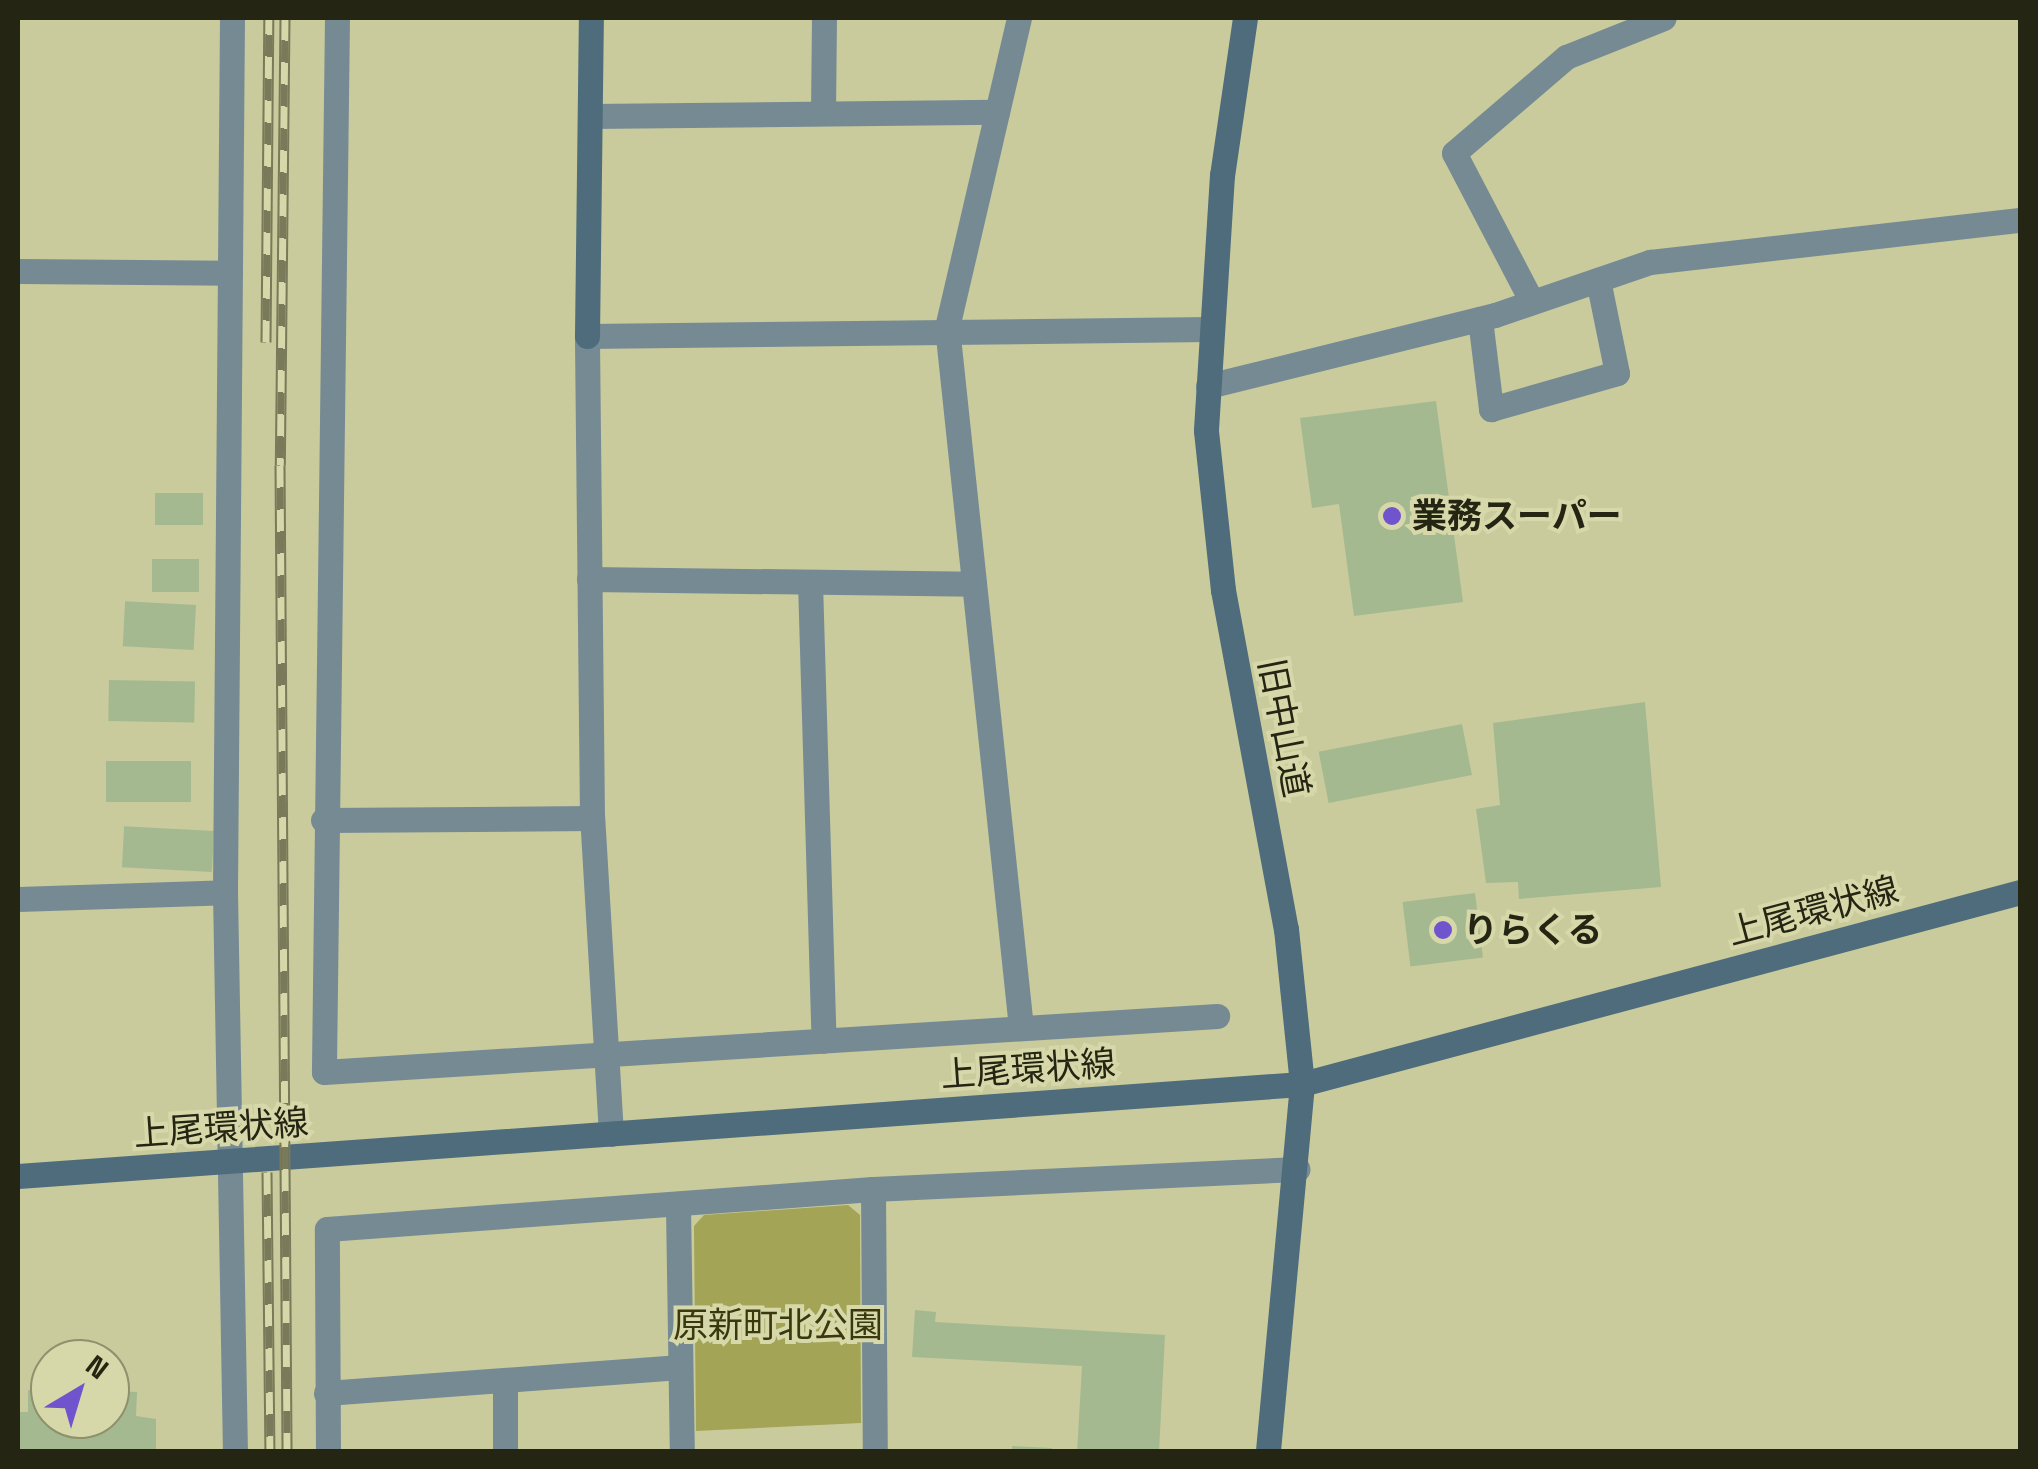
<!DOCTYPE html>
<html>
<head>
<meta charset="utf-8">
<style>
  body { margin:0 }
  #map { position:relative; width:2038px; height:1469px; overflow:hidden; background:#c9cb9c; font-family:"Space Grotesk","Noto Sans JP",sans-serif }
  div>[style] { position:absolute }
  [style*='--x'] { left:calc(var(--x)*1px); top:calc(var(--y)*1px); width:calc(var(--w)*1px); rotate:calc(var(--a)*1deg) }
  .green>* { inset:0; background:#a3a456 }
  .building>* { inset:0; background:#a4b990; transform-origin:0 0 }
  .street>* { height:25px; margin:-12.5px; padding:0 12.5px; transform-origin:12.5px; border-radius:12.5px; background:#768a94 }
  .secondary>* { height:25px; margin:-12.5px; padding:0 12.5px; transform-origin:12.5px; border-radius:12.5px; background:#4e6c7b }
  .rail>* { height:11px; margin-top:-5.5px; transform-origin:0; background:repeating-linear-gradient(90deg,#d6d8a9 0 22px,#797a59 0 44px); box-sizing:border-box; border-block:2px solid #797a59 }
  .dots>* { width:28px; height:28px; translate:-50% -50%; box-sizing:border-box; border:5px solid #d6d8a9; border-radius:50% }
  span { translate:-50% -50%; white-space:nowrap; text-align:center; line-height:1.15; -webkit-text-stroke:8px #d6d8a9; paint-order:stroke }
  .poi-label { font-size:35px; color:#252513; font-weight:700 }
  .left { translate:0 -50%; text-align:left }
  .street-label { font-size:35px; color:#252513 }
  .park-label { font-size:35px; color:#39390d }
  .frame { position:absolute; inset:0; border:20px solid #252513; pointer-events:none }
  .north { position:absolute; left:30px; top:1339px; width:100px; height:100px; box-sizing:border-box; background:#d6d8a9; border:2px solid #8f906d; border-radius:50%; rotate:38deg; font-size:28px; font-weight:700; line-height:40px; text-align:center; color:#252513 }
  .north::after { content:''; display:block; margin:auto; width:35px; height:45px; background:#7054cd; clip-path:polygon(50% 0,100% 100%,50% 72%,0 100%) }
</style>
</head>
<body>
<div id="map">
  <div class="green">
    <div style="clip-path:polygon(848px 1205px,860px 1215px,861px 1423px,696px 1431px,694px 1226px,704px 1215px)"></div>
  </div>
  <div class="building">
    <div style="clip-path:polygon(1436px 401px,1463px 602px,1354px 616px,1339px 504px,1312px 508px,1300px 418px)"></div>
    <div style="left:155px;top:493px;width:48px;height:32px"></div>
    <div style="left:152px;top:559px;width:47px;height:33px"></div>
    <div style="left:196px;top:605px;width:45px;height:71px;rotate:93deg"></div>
    <div style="left:109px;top:680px;width:86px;height:41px;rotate:1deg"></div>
    <div style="clip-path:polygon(1645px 702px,1661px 887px,1519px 899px,1518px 882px,1486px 883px,1476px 809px,1500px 805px,1493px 723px)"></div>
    <div style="left:1462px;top:724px;width:52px;height:146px;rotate:79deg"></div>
    <div style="left:106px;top:761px;width:85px;height:41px"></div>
    <div style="left:214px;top:831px;width:41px;height:90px;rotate:93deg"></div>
    <div style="left:1475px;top:893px;width:65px;height:73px;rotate:83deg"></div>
    <div style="clip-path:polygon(915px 1310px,936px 1312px,935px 1322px,1165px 1335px,1159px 1452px,1077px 1452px,1082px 1366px,912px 1357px)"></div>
    <div style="clip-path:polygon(28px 1390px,44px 1392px,43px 1413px,50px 1419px,110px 1419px,110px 1391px,137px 1392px,136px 1416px,156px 1419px,156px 1452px,18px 1452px,18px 1412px,28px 1412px)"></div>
    <div style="clip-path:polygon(1012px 1446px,1052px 1448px,1052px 1452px,1012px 1452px)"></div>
  </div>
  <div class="street">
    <div style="--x:232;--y:18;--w:874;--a:90.46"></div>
    <div style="--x:225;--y:892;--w:560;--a:88.98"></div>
    <div style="--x:337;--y:18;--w:1054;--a:90.71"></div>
    <div style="--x:324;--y:1072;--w:895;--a:-3.59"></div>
    <div style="--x:1019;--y:18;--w:317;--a:103.1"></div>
    <div style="--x:947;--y:327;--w:704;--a:83.97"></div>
    <div style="--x:823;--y:113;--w:95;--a:-89.4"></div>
    <div style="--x:591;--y:116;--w:406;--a:-0.6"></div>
    <div style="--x:18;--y:271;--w:212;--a:0.5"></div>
    <div style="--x:1532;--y:302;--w:168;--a:-117.6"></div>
    <div style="--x:1454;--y:153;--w:148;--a:-40.6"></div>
    <div style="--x:1566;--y:57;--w:105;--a:-21.7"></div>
    <div style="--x:1480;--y:319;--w:91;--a:83"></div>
    <div style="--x:1491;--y:409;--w:131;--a:-15.9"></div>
    <div style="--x:1617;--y:373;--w:95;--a:-101.5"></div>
    <div style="--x:1208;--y:386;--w:296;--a:-13.9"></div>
    <div style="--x:1495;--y:315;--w:164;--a:-18.9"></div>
    <div style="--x:1650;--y:262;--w:372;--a:-6.5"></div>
    <div style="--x:589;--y:579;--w:385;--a:0.7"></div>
    <div style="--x:810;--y:582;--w:459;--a:88.3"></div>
    <div style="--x:323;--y:820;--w:269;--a:-0.4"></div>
    <div style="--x:18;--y:899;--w:207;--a:-1.9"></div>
    <div style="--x:611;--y:1134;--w:317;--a:-93.4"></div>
    <div style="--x:592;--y:818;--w:482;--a:-90.6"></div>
    <div style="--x:587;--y:336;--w:624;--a:-0.64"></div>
    <div style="--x:873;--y:1189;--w:263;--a:89.6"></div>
    <div style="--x:678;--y:1207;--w:245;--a:89.1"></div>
    <div style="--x:505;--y:1383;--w:69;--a:90"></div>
    <div style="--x:326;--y:1393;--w:355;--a:-4.2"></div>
    <div style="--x:328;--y:1452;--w:223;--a:-90.3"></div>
    <div style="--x:327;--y:1229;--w:547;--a:-4.19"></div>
    <div style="--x:873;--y:1189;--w:425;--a:-2.7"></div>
  </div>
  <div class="secondary">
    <div style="--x:1245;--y:18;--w:159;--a:98.3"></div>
    <div style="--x:1222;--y:175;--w:256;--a:93.6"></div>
    <div style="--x:1206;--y:431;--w:160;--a:83.9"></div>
    <div style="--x:1223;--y:590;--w:345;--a:79.5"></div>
    <div style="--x:1286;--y:929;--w:156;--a:84.1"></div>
    <div style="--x:1302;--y:1084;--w:370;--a:95.3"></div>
    <div style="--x:587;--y:336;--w:318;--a:-89.3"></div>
    <div style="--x:18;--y:1176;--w:1287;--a:-4.1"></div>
    <div style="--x:1302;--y:1084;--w:743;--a:-14.97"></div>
  </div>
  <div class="rail">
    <div style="--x:285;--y:18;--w:447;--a:90.6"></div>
    <div style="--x:280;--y:465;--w:987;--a:89.59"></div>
    <div style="--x:266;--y:342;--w:324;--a:-89.5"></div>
    <div style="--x:267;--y:1172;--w:280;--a:89.4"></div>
  </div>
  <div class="dots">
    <div style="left:1392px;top:516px;background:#7054cd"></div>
    <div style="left:1443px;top:930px;background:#7054cd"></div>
  </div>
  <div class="poi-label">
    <span class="left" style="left:1412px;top:516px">業務スーパー</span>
    <span class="left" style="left:1463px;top:930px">りらくる</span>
  </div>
  <div class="street-label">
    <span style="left:1284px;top:728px;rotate:79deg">旧中山道</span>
    <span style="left:1813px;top:911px;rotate:-15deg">上尾環状線</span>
    <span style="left:1028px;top:1069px;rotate:-4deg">上尾環状線</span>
    <span style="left:221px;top:1128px;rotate:-4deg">上尾環状線</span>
  </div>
  <div class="park-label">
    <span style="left:778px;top:1325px">原新町北公園</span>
  </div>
  <div class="frame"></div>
  <div class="north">N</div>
</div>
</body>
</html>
